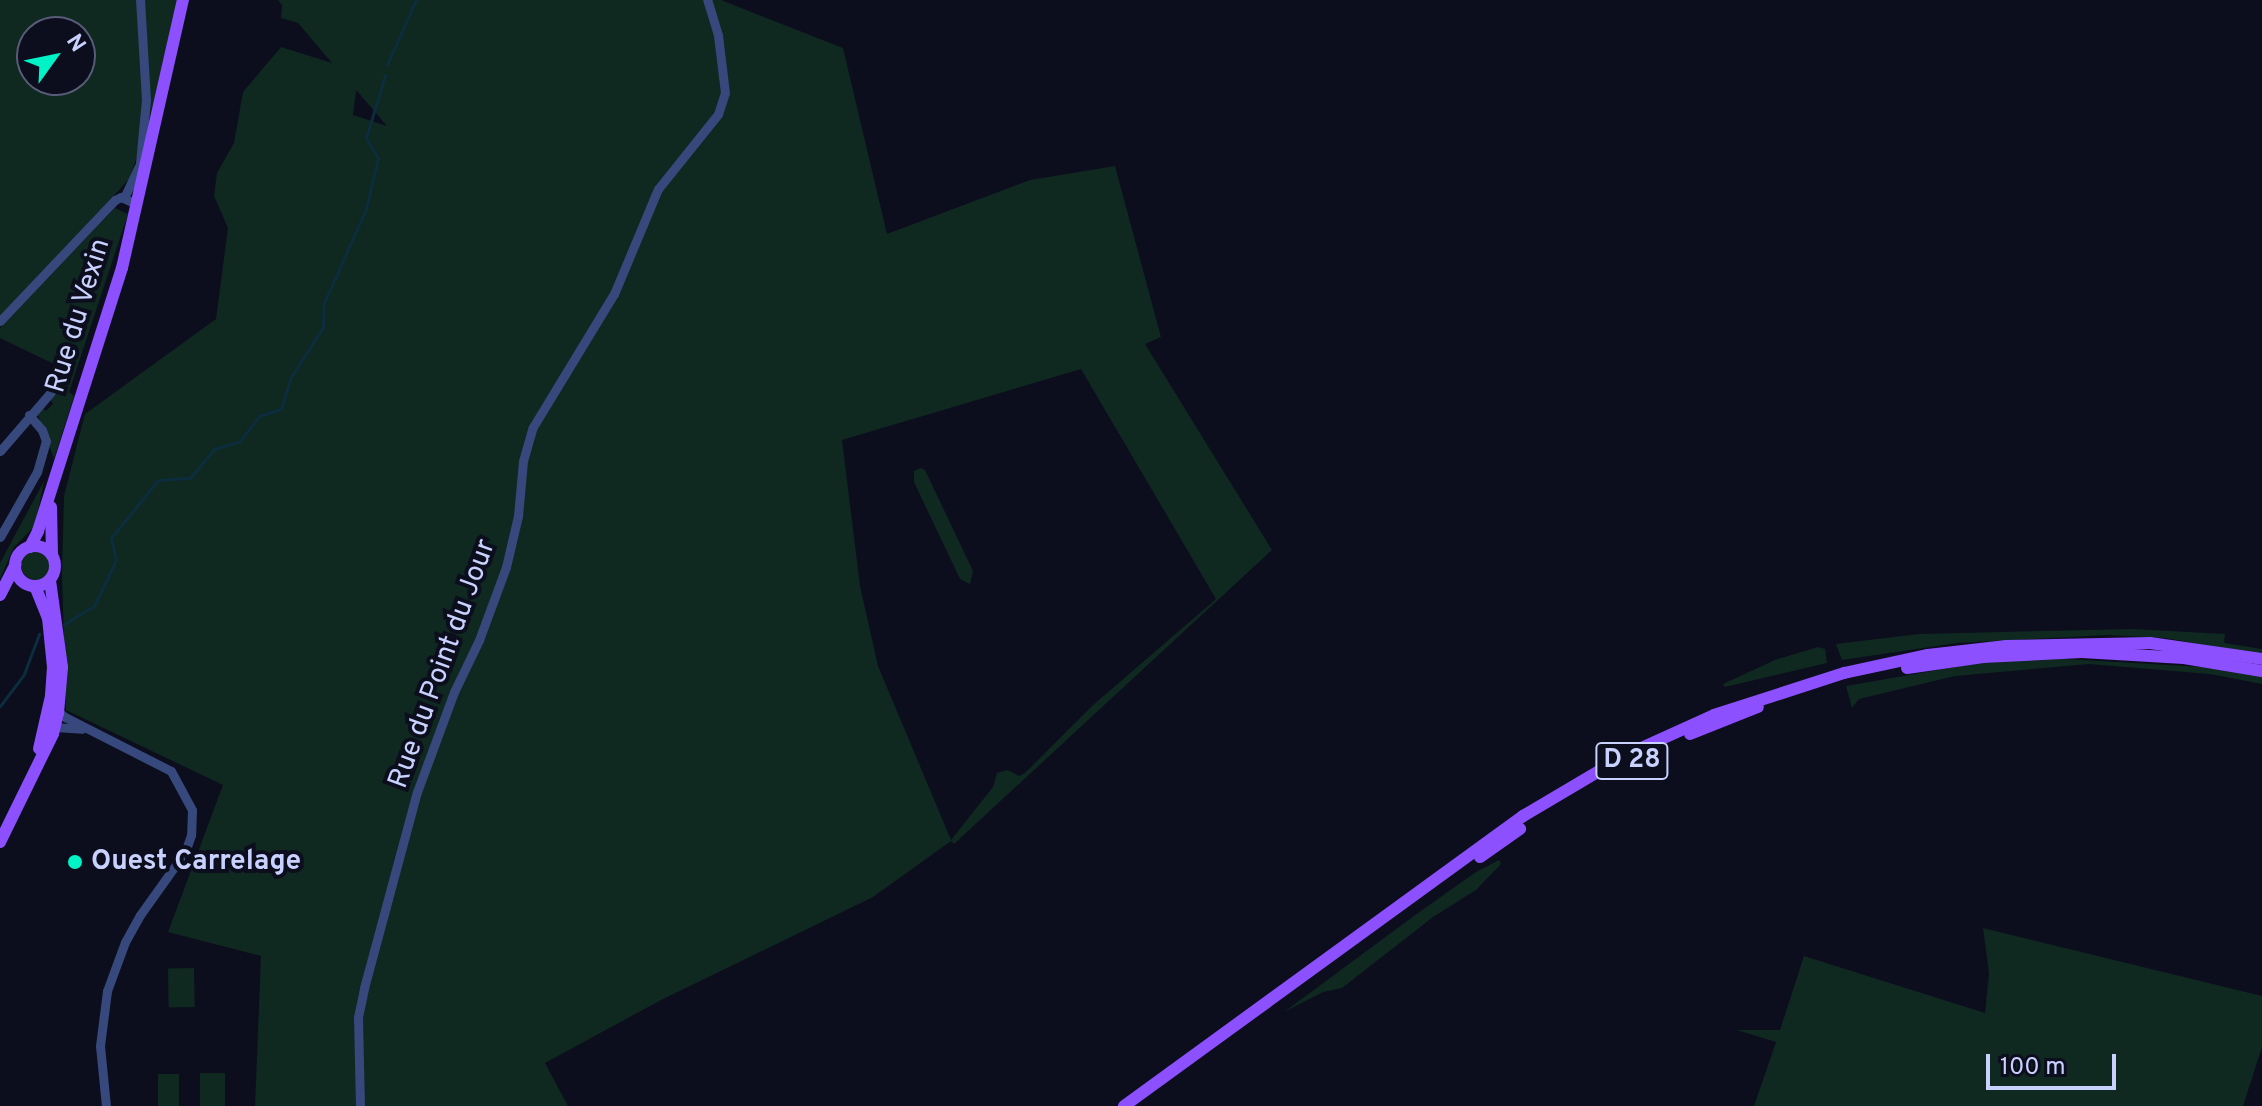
<!DOCTYPE html>
<html>
<head>
<meta charset="utf-8">
<style>
  body { margin:0 }
  #map { position:relative; width:2262px; height:1106px; overflow:hidden; background:#0c0e1e; font-family:Overpass,sans-serif }
  div>[style] { position:absolute }
  [style*='--x'] { left:calc(var(--x)*1px); top:calc(var(--y)*1px); width:calc(var(--w)*1px); rotate:calc(var(--a)*1deg) }
  .green>* { inset:0; background:#0f2820; transform-origin:0 0 }
  .round { border-radius:50% }
  .stream>* { height:3px; margin:-1.5px; padding:0 1.5px; transform-origin:1.5px; border-radius:1.5px; background:#0b2d3e }
  .minor>* { height:9px; margin:-4.5px; padding:0 4.5px; transform-origin:4.5px; border-radius:4.5px; background:#37487d }
  .major>* { height:12px; margin:-6px; padding:0 6px; transform-origin:6px; border-radius:6px; background:#8c50ff }
  .major>.ring { margin:-6px; padding:0; box-sizing:content-box; background:none; border:12px solid #8c50ff; border-radius:50% }
  .dots>* { width:22px; height:22px; translate:-50% -50%; box-sizing:border-box; border:4px solid #0c0e1e; border-radius:50% }
  span { translate:-50% -50%; white-space:nowrap; text-align:center; line-height:1.15; -webkit-text-stroke:8px #0c0e1e; paint-order:stroke }
  .shield-label span { padding:2px 6px; background:#0c0e1e; border:2px solid; border-radius:6px; -webkit-text-stroke-width:0 }
  .shield-label { font-size:26px; color:#c9d2ff; font-weight:700 }
  .street-label { font-size:28px; color:#c9d2ff }
  .poi-label { font-size:28px; color:#c9d2ff; font-weight:700 }
  .left { translate:0 -50%; text-align:left }
  .north { position:absolute; left:16px; top:16px; width:80px; height:80px; box-sizing:border-box; background:#0c0e1e; border:2px solid #585c78; border-radius:50%; rotate:57deg; font-size:22px; font-weight:700; line-height:32px; text-align:center; color:#c9d2ff }
  .north::after { content:''; display:block; margin:auto; width:28px; height:36px; background:#00f3c6; clip-path:polygon(50% 0,100% 100%,50% 72%,0 100%) }
  .scale { position:absolute; left:1986px; top:1054px; width:130px; height:36px; box-sizing:border-box; border:4px solid #c9d2ff; border-top:0; padding-left:10px; font-size:24px; line-height:28px; white-space:nowrap; color:#c9d2ff; -webkit-text-stroke:6px #0c0e1e; paint-order:stroke }
</style>
</head>
<body>
<div id="map">
  <div class="green">
    <div style="clip-path:polygon(evenodd,0 0,177px 0,172px 44px,130px 178px,0 319px,0 0,32px 32px,80px 32px,80px 80px,32px 80px,32px 32px)"></div>
    <div style="clip-path:polygon(evenodd,278px 0,721px 0,843px 48px,887px 234px,1030px 180px,1115px 166px,1161px 337px,1145px 344px,1272px 550px,954px 844px,951px 841px,873px 897px,661px 1000px,545px 1063px,568px 1106px,255px 1106px,261px 956px,168px 932px,223px 785px,66px 710px,62px 574px,64px 496px,85px 414px,216px 319px,228px 228px,214px 196px,217px 173px,234px 143px,243px 92px,281px 47px,332px 63px,298px 23px,281px 18px,282px 5px,278px 0,356px 91px,357px 91px,387px 126px,353px 115px,356px 91px,278px 0,1081px 369px,1216px 599px,1092px 706px,1025px 773px,1019px 776px,1008px 770px,997px 773px,993px 787px,951px 840px,878px 666px,860px 586px,842px 440px,1081px 369px)"></div>
    <div style="clip-path:polygon(115px 208px,128px 214px,69px 392px,74px 396px,54px 459px,38px 415px,41px 407px,46px 411px,53px 404px,50px 399px,61px 388px,53px 383px,58px 366px,0 338px,0 328px)"></div>
    <div style="clip-path:polygon(921px 468px,925px 470px,973px 571px,970px 584px,960px 579px,914px 482px,914px 471px)"></div>
    <div style="clip-path:polygon(44px 481px,35px 526px,14px 547px,0 579px,0 563px)"></div>
    <div class="round" style="left:21px;top:550px;width:30px;height:30px"></div>
    <div style="clip-path:polygon(2133px 629px,2225px 634px,2224px 643px,2262px 649px,2262px 655px,2165px 638px,2107px 635px,1957px 643px,1842px 660px,1836px 644px,1919px 634px)"></div>
    <div style="clip-path:polygon(1818px 647px,1825px 649px,1827px 663px,1725px 687px,1723px 684px,1775px 660px)"></div>
    <div style="clip-path:polygon(2047px 658px,2202px 667px,2262px 676px,2262px 684px,2210px 674px,2089px 664px,1955px 676px,1859px 699px,1852px 708px,1846px 686px,1972px 664px)"></div>
    <div style="clip-path:polygon(1499px 860px,1501px 864px,1476px 890px,1433px 917px,1342px 988px,1323px 992px,1284px 1012px,1418px 913px,1476px 872px)"></div>
    <div style="clip-path:polygon(1983px 928px,2262px 996px,2262px 1047px,2243px 1106px,1754px 1106px,1776px 1042px,1737px 1030px,1780px 1030px,1804px 956px,1985px 1013px,1989px 973px)"></div>
    <div style="left:194px;top:968px;width:39px;height:26px;rotate:89deg"></div>
    <div style="left:200px;top:1073px;width:25px;height:33px"></div>
    <div style="left:158px;top:1074px;width:21px;height:32px"></div>
  </div>
  <div class="stream">
    <div style="--x:387;--y:65;--w:71;--a:-66"></div>
    <div style="--x:64;--y:624;--w:35;--a:-31"></div>
    <div style="--x:94;--y:606;--w:51;--a:-64.4"></div>
    <div style="--x:116;--y:560;--w:23;--a:-103"></div>
    <div style="--x:111;--y:538;--w:75;--a:-51"></div>
    <div style="--x:158;--y:480;--w:32;--a:-4"></div>
    <div style="--x:190;--y:478;--w:38;--a:-50"></div>
    <div style="--x:214;--y:449;--w:26;--a:-16"></div>
    <div style="--x:239;--y:442;--w:33;--a:-52"></div>
    <div style="--x:259;--y:416;--w:23;--a:-18"></div>
    <div style="--x:281;--y:409;--w:31;--a:-73"></div>
    <div style="--x:290;--y:379;--w:62;--a:-57.6"></div>
    <div style="--x:323;--y:327;--w:24;--a:-88"></div>
    <div style="--x:324;--y:303;--w:103;--a:-65.9"></div>
    <div style="--x:366;--y:209;--w:52;--a:-76.8"></div>
    <div style="--x:378;--y:158;--w:23;--a:-121"></div>
    <div style="--x:366;--y:138;--w:66;--a:-73.2"></div>
    <div style="--x:0;--y:706;--w:40;--a:-53"></div>
    <div style="--x:24;--y:674;--w:43;--a:-69.4"></div>
  </div>
  <div class="minor">
    <div style="--x:124;--y:198;--w:38;--a:-65"></div>
    <div style="--x:140;--y:163;--w:63;--a:-84.6"></div>
    <div style="--x:146;--y:100;--w:100;--a:-93.4"></div>
    <div style="--x:0;--y:321;--w:167;--a:-46.5"></div>
    <div style="--x:115;--y:200;--w:7;--a:-27"></div>
    <div style="--x:121;--y:197;--w:17;--a:25"></div>
    <div style="--x:0;--y:451;--w:78;--a:-49.2"></div>
    <div style="--x:0;--y:537;--w:75;--a:-60.4"></div>
    <div style="--x:37;--y:472;--w:32;--a:-74"></div>
    <div style="--x:46;--y:441;--w:12;--a:-110"></div>
    <div style="--x:42;--y:430;--w:20;--a:-131"></div>
    <div style="--x:55;--y:709;--w:13;--a:39"></div>
    <div style="--x:65;--y:717;--w:119;--a:27"></div>
    <div style="--x:171;--y:771;--w:44;--a:61.7"></div>
    <div style="--x:192;--y:810;--w:25;--a:92"></div>
    <div style="--x:191;--y:835;--w:18;--a:109"></div>
    <div style="--x:185;--y:852;--w:77;--a:125.5"></div>
    <div style="--x:140;--y:915;--w:31;--a:119"></div>
    <div style="--x:125;--y:942;--w:52;--a:110.2"></div>
    <div style="--x:107;--y:991;--w:55;--a:97.3"></div>
    <div style="--x:100;--y:1046;--w:60;--a:84.3"></div>
    <div style="--x:55;--y:727;--w:27;--a:4"></div>
    <div style="--x:360;--y:1106;--w:89;--a:-91.3"></div>
    <div style="--x:358;--y:1017;--w:30;--a:-78"></div>
    <div style="--x:364;--y:988;--w:203;--a:-74.9"></div>
    <div style="--x:417;--y:792;--w:107;--a:-69.7"></div>
    <div style="--x:454;--y:692;--w:58;--a:-64.3"></div>
    <div style="--x:479;--y:640;--w:78;--a:-69.7"></div>
    <div style="--x:506;--y:567;--w:52;--a:-76.8"></div>
    <div style="--x:518;--y:516;--w:55;--a:-84.8"></div>
    <div style="--x:523;--y:461;--w:35;--a:-74"></div>
    <div style="--x:533;--y:427;--w:156;--a:-58.7"></div>
    <div style="--x:614;--y:294;--w:114;--a:-67.3"></div>
    <div style="--x:658;--y:189;--w:96;--a:-51.3"></div>
    <div style="--x:718;--y:114;--w:22;--a:-72"></div>
    <div style="--x:725;--y:93;--w:58;--a:-96.9"></div>
    <div style="--x:718;--y:35;--w:37;--a:-107"></div>
  </div>
  <div class="major">
    <div style="--x:51;--y:507;--w:47;--a:88.8"></div>
    <div class="ring" style="left:15px;top:546px;width:28px;height:28px"></div>
    <div style="--x:30;--y:547;--w:18;--a:-63"></div>
    <div style="--x:38;--y:531;--w:276;--a:-72.3"></div>
    <div style="--x:122;--y:268;--w:275;--a:-77.2"></div>
    <div style="--x:35;--y:586;--w:35;--a:68"></div>
    <div style="--x:48;--y:618;--w:49;--a:84.2"></div>
    <div style="--x:53;--y:667;--w:29;--a:94"></div>
    <div style="--x:51;--y:696;--w:54;--a:102.8"></div>
    <div style="--x:0;--y:595;--w:34;--a:-63"></div>
    <div style="--x:1907;--y:668;--w:77;--a:-8.2"></div>
    <div style="--x:1983;--y:657;--w:99;--a:-2.9"></div>
    <div style="--x:2082;--y:652;--w:102;--a:3.4"></div>
    <div style="--x:2184;--y:658;--w:79;--a:9.5"></div>
    <div style="--x:1690;--y:734;--w:73;--a:-21.7"></div>
    <div style="--x:0;--y:842;--w:120;--a:-63.9"></div>
    <div style="--x:53;--y:734;--w:22;--a:-77"></div>
    <div style="--x:58;--y:713;--w:46;--a:-85"></div>
    <div style="--x:62;--y:667;--w:88;--a:-97.9"></div>
    <div style="--x:1480;--y:857;--w:49;--a:-35"></div>
    <div style="--x:1124;--y:1106;--w:493;--a:-36"></div>
    <div style="--x:1523;--y:816;--w:120;--a:-30.6"></div>
    <div style="--x:1626;--y:755;--w:97;--a:-24.4"></div>
    <div style="--x:1714;--y:715;--w:137;--a:-17.9"></div>
    <div style="--x:1844;--y:673;--w:86;--a:-12.1"></div>
    <div style="--x:1928;--y:655;--w:79;--a:-6.6"></div>
    <div style="--x:2006;--y:646;--w:144;--a:-1.2"></div>
    <div style="--x:2150;--y:643;--w:113;--a:8.1"></div>
  </div>
  <div class="dots">
    <div style="left:75px;top:862px;background:#00f3c6"></div>
  </div>
  <div class="shield-label">
    <span style="left:1632px;top:761px">D 28</span>
  </div>
  <div class="street-label">
    <span style="left:79px;top:316px;rotate:-73deg">Rue du Vexin</span>
    <span style="left:443px;top:664px;rotate:-70deg">Rue du Point du Jour</span>
  </div>
  <div class="poi-label">
    <span class="left" style="left:91px;top:862px">Ouest Carrelage</span>
  </div>
  <div class="north">N</div>
  <div class="scale">100 m</div>
</div>
</body>
</html>
